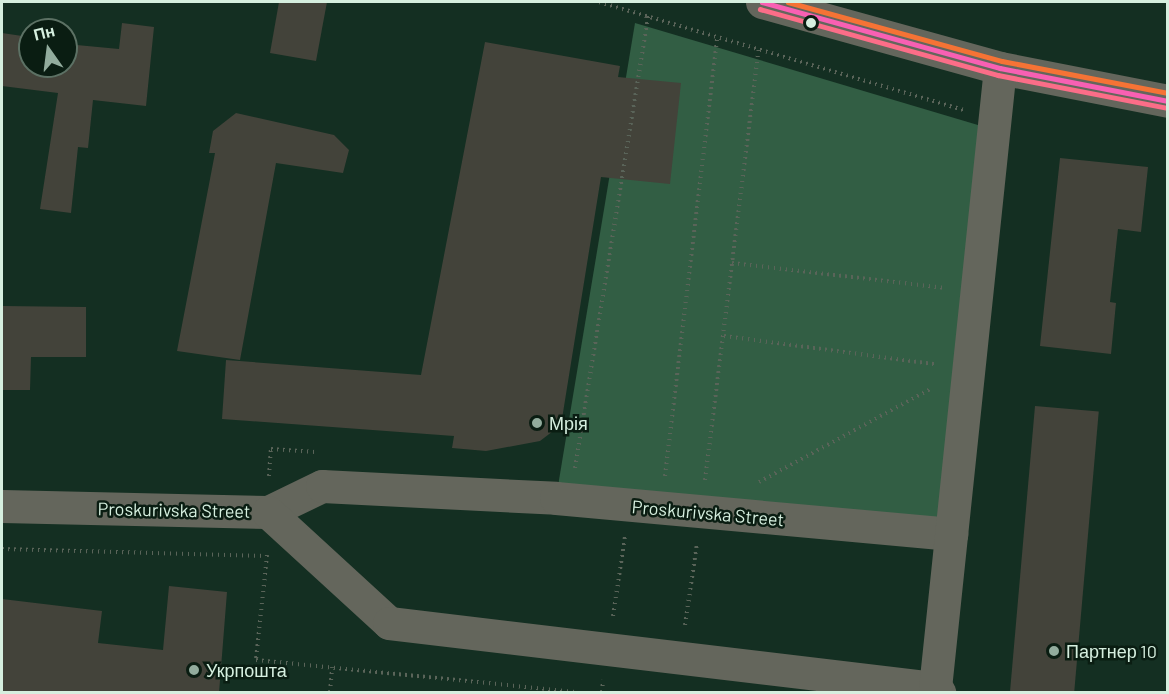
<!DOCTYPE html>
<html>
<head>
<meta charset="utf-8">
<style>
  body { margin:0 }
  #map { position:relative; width:1169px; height:694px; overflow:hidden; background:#142f22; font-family:Barlow,sans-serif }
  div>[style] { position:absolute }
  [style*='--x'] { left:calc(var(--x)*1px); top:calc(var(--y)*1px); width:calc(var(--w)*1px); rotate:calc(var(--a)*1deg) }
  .green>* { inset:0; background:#325e44 }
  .building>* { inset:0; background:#43433a; transform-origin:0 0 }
  .path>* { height:4px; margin-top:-2px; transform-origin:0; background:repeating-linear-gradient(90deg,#5a6459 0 1.5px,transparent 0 6px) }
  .minor>* { height:33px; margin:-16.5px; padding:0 16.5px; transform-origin:16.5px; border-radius:16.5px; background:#64665c }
  .bus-1>* { height:4.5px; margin:-2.25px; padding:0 2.25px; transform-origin:2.25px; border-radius:2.25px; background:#f860b3 }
  .bus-2>* { height:4.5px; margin:-2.25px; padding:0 2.25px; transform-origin:2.25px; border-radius:2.25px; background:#fb6d88 }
  .bus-3>* { height:4.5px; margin:-2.25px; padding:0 2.25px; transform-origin:2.25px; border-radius:2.25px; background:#f57335 }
  .dots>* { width:16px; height:16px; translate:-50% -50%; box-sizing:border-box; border:3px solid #0a1d12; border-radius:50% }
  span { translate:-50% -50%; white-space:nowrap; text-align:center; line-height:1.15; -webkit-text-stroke:5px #0a1d12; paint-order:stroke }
  .poi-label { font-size:18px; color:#d6efdf }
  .left { translate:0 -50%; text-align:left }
  .street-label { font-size:18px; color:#d6efdf }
  .frame { position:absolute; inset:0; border:3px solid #d6efdf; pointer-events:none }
  .north { position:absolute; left:18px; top:18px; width:60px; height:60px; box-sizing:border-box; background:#0a1d12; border:2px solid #5c7164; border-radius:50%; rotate:346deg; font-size:16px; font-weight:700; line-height:24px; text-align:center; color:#d6efdf }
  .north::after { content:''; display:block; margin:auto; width:21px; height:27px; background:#92ac9d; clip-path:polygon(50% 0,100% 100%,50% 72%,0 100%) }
</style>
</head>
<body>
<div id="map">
  <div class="green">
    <div style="clip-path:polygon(635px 23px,988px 128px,951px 534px,556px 498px)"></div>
  </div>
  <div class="building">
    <div style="clip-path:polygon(279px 2px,327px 2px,316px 61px,270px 53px)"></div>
    <div style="clip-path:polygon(122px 23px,154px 27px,146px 106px,93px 100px,88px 148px,78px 147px,71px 213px,40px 209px,58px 93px,2px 86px,2px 33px,29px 37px,30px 66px,66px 66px,66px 44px,119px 49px)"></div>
    <div style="clip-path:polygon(485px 42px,620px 66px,618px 77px,681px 83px,670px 184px,601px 177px,561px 425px,540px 441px,486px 451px,452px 448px,454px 436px,222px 419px,226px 360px,421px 375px)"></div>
    <div style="clip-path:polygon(236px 113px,334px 135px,349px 150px,343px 173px,276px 163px,240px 360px,177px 351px,215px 153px,209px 153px,213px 131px)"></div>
    <div style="clip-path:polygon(1060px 158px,1148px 167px,1141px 232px,1118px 229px,1110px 302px,1116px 303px,1111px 354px,1040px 346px)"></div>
    <div style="clip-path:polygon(2px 306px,86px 307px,86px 357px,31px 357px,30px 390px,2px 390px)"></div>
    <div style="left:1035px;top:406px;width:64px;height:288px;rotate:5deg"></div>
    <div style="clip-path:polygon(169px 586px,227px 592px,219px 693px,2px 693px,2px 599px,102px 611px,98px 643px,163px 650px)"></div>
  </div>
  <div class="path">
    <div style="--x:599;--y:2;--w:381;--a:16.5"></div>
    <div style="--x:732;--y:263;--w:215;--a:6.7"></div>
    <div style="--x:724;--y:336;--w:213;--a:7.6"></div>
    <div style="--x:575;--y:468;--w:458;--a:-80.8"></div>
    <div style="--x:269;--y:476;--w:27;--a:-86"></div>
    <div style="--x:271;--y:449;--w:44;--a:3.9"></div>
    <div style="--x:665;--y:476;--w:442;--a:-83.2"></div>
    <div style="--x:705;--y:480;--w:434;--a:-82.9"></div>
    <div style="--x:759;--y:482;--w:197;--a:-28.5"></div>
    <div style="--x:2;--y:549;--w:263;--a:1.5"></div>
    <div style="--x:267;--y:555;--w:106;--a:96"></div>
    <div style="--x:256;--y:660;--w:321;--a:5.7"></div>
    <div style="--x:613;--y:616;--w:80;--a:-81.4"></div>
    <div style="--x:685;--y:625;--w:82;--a:-81.6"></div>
    <div style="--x:330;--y:692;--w:25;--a:-85"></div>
    <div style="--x:602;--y:692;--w:12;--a:-85"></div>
  </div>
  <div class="minor">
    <div style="--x:762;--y:2;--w:247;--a:15.5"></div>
    <div style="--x:1000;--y:68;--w:171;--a:11.1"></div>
    <div style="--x:2;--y:506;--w:266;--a:1.3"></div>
    <div style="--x:268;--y:512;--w:60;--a:-25.7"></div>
    <div style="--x:322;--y:486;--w:234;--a:2.9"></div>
    <div style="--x:556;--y:498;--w:397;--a:5.2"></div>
    <div style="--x:268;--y:512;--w:164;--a:42.5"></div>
    <div style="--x:389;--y:623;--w:550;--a:6.79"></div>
    <div style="--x:935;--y:688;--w:6;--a:45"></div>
    <div style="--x:935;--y:688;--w:623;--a:-84.02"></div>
  </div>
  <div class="bus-1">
    <div style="--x:762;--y:2;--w:247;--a:15.5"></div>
    <div style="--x:1000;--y:68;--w:171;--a:11.1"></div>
  </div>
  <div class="bus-2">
    <div style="--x:760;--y:9;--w:247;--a:15.5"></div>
    <div style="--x:998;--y:75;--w:172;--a:11"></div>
  </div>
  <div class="bus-3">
    <div style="--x:788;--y:2;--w:222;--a:15.4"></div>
    <div style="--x:1002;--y:61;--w:169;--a:10.9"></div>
  </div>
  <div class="dots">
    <div style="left:811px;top:23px;background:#d6efdf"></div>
    <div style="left:537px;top:423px;background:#92ac9d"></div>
    <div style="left:1054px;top:651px;background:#92ac9d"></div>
    <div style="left:194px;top:670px;background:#92ac9d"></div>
  </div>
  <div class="poi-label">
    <span class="left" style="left:549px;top:423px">Мрія</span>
    <span class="left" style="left:1066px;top:651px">Партнер 10</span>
    <span class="left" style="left:206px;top:670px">Укрпошта</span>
  </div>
  <div class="street-label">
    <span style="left:174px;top:510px;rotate:1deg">Proskurivska Street</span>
    <span style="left:708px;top:513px;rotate:5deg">Proskurivska Street</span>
  </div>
  <div class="frame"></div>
  <div class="north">Пн</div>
</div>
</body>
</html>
